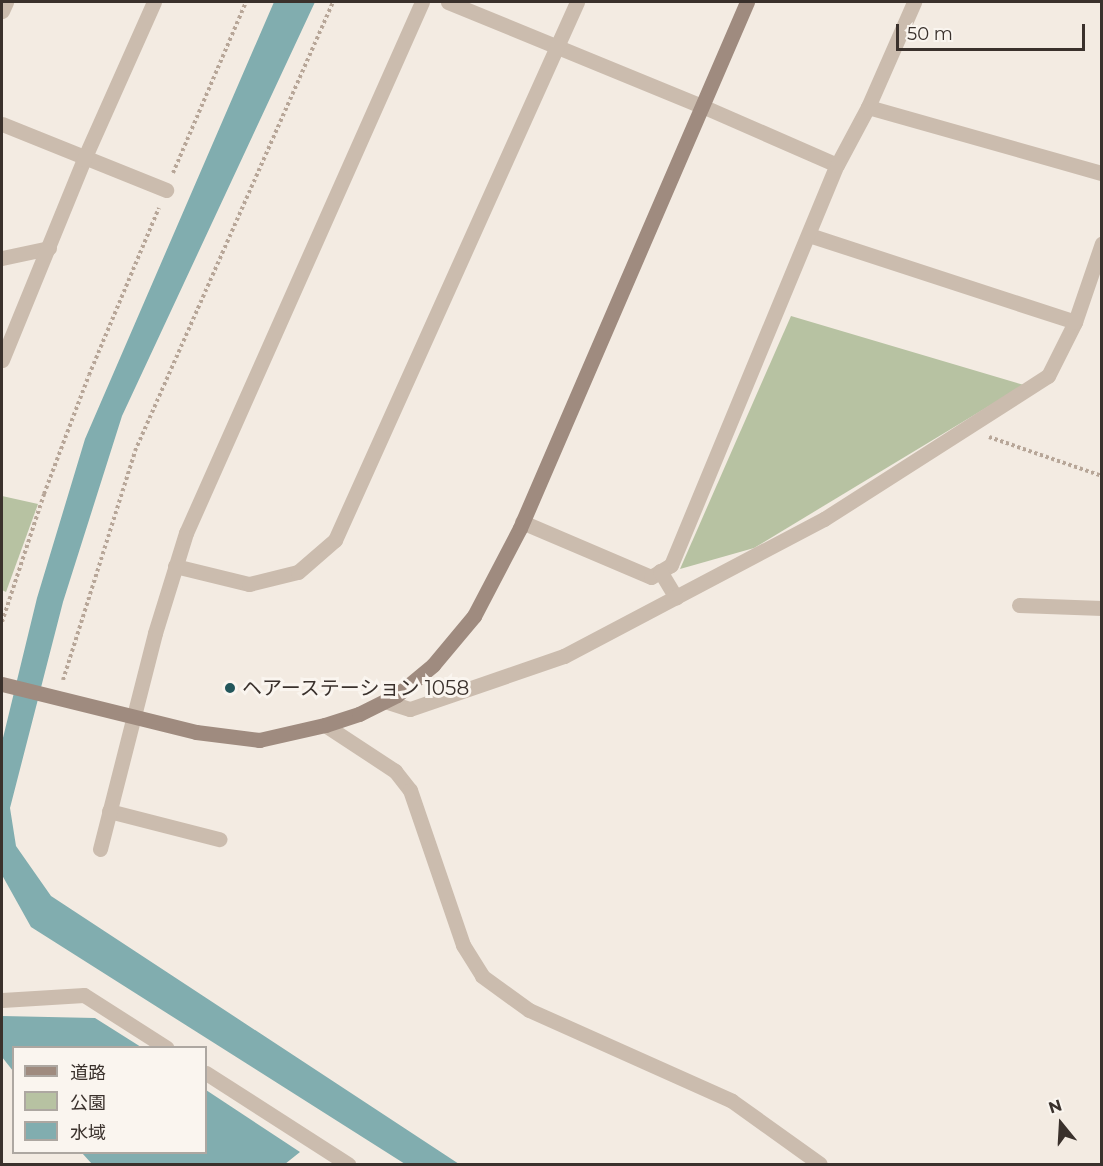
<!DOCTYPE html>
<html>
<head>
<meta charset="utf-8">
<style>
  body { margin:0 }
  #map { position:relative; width:1103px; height:1166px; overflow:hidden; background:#f3ebe2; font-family:Montserrat,"Noto Sans JP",sans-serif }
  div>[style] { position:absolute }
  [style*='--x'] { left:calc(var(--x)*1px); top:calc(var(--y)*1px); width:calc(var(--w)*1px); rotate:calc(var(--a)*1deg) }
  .green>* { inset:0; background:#b7c2a2 }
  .water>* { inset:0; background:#81adaf }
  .path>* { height:4px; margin-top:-2px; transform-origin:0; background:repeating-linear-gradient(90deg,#b7a698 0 3px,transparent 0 6px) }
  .street>* { height:15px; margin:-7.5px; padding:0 7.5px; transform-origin:7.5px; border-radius:7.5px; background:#cbbcae }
  .secondary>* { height:15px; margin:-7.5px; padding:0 7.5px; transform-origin:7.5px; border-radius:7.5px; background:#9f8b7f }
  .dots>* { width:16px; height:16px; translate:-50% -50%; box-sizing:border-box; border:3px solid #faf5ef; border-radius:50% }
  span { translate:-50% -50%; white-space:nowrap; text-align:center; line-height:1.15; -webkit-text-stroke:6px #faf5ef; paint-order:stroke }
  .poi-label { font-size:20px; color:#3a312c }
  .left { translate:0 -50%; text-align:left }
  .frame { position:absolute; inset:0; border:3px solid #3a312c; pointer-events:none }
  .legend { position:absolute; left:12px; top:1046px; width:195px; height:108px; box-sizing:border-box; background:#faf5ef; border:2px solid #ada7a1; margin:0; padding:8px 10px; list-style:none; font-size:18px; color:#3a312c }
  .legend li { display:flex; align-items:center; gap:12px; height:30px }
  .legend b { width:30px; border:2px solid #ada7a1 }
  .north { position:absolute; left:1031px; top:1094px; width:60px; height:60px; -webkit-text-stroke:4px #faf5ef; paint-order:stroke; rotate:342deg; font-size:16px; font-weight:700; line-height:24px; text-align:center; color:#3a312c }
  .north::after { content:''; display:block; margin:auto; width:21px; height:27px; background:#3a312c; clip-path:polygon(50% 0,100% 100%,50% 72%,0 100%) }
  .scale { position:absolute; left:896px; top:24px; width:189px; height:27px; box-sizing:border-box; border:3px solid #3a312c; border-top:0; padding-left:8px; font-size:18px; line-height:21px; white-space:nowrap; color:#3a312c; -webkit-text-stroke:4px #faf5ef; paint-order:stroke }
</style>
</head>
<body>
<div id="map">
  <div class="green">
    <div style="clip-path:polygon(791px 316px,1024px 385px,754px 548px,680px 569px)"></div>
    <div style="clip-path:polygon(2px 496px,38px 504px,6px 592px,2px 590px)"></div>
  </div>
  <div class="water">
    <div style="clip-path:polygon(274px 2px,315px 2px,122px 416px,63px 602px,10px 808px,16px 846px,51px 896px,459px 1164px,405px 1164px,31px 927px,2px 875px,2px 742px,37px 598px,85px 439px)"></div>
    <div style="clip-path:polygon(2px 1016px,95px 1018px,141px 1047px,14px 1048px,13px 1071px,2px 1057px)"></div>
    <div style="clip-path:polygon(206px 1090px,300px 1152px,285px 1164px,92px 1164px,82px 1153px,206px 1152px)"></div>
  </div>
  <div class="path">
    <div style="--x:173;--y:173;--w:186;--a:-66.9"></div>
    <div style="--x:989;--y:437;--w:120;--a:19"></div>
    <div style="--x:2;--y:622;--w:135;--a:-71.8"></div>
    <div style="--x:44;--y:494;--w:127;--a:-69.3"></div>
    <div style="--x:89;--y:375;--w:181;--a:-67.3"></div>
    <div style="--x:63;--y:680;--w:240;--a:-72.5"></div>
    <div style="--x:135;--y:451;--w:491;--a:-66.2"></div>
  </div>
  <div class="street">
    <div style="--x:448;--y:2;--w:274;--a:22.3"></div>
    <div style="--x:702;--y:106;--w:147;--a:23.6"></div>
    <div style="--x:2;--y:11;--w:10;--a:-66"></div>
    <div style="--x:868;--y:107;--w:243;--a:15.8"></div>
    <div style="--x:2;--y:124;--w:177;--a:21.9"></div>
    <div style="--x:809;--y:235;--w:280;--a:18.1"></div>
    <div style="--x:2;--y:258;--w:48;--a:-12"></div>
    <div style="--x:2;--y:360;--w:217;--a:-67.8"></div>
    <div style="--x:84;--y:159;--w:172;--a:-66"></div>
    <div style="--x:522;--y:522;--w:140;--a:23.1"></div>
    <div style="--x:651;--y:577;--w:23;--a:-31"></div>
    <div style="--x:671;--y:565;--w:433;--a:-67.5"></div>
    <div style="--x:837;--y:165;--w:66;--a:-61.9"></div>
    <div style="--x:868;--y:107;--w:115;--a:-66.3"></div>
    <div style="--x:175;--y:566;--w:76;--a:13.7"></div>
    <div style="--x:249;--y:584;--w:50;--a:-13.8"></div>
    <div style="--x:298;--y:572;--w:49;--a:-40.9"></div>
    <div style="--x:335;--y:540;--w:590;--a:-65.78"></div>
    <div style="--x:660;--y:571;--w:31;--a:59"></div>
    <div style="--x:1019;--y:605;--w:83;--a:2.1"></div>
    <div style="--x:385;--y:701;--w:26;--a:18"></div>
    <div style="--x:410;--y:709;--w:163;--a:-19"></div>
    <div style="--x:564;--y:656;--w:294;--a:-27.8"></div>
    <div style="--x:824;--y:519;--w:266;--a:-32.6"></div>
    <div style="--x:1048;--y:376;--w:60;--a:-63.4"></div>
    <div style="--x:1075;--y:322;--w:83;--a:-71.1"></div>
    <div style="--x:325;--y:725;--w:84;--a:33.3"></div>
    <div style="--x:395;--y:771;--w:24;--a:52"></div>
    <div style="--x:410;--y:790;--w:164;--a:71.1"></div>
    <div style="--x:463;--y:945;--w:36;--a:58"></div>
    <div style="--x:482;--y:976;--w:58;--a:35.9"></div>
    <div style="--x:529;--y:1010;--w:222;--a:24.1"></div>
    <div style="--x:732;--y:1101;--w:108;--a:35.6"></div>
    <div style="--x:109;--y:811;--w:114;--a:14.3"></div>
    <div style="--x:100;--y:849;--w:223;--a:-75.7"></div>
    <div style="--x:155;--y:633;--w:105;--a:-72.8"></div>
    <div style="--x:186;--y:533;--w:581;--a:-66.04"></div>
    <div style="--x:2;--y:1000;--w:82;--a:-3.5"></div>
    <div style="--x:84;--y:995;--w:98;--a:32.6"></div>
    <div style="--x:206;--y:1073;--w:169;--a:32.7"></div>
  </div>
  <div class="secondary">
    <div style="--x:2;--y:684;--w:200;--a:13.9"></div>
    <div style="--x:196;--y:732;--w:64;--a:7.2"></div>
    <div style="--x:259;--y:740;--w:68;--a:-12.8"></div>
    <div style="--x:325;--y:725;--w:36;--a:-18"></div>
    <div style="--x:359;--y:714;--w:42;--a:-26.6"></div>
    <div style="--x:397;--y:695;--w:47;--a:-39.8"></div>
    <div style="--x:433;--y:665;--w:64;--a:-50.1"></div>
    <div style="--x:474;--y:616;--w:99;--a:-62.4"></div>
    <div style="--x:520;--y:528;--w:573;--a:-66.66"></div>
  </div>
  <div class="dots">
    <div style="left:230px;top:688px;background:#22565b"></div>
  </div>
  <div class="poi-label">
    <span class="left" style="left:242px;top:688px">ヘアーステーション 1058</span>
  </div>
  <div class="frame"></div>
  <ul class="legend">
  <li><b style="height:8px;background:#9f8b7f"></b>道路</li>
  <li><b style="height:16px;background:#b7c2a2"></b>公園</li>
  <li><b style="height:16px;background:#81adaf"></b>水域</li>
  </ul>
  <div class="north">N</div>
  <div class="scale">50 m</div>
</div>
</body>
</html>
